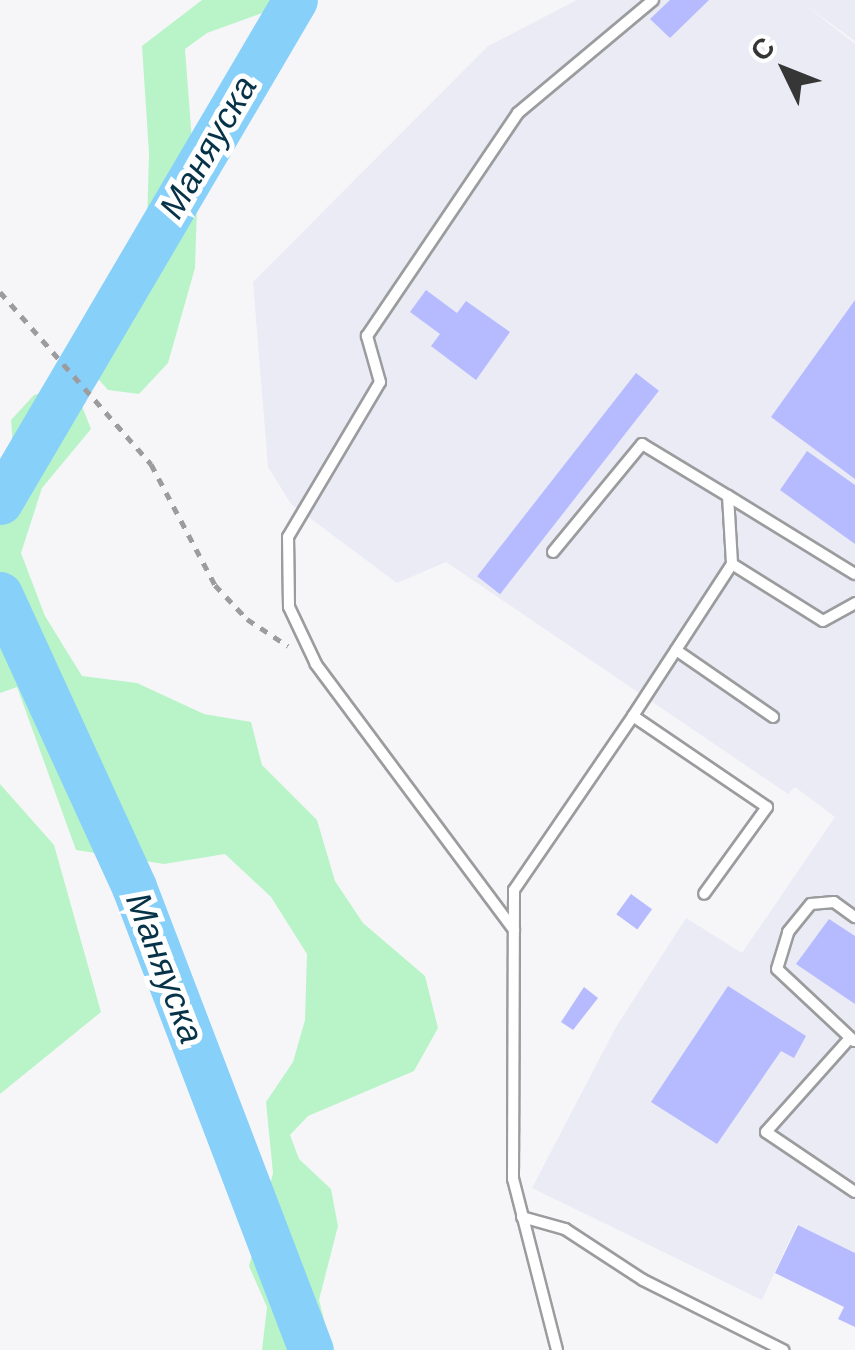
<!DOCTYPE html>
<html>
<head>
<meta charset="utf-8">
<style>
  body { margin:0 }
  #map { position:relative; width:855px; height:1350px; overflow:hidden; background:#f6f6f9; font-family:"DM Sans",sans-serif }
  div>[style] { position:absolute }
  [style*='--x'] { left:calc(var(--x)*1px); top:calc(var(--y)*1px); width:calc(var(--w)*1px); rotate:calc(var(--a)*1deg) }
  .built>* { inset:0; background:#eaebf5 }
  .green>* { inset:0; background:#b8f4c8 }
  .river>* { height:45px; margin:-22.5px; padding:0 22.5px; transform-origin:22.5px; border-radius:22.5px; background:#87d0fa }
  .building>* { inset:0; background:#b5bbfe; transform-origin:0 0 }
  .path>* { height:5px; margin-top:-2.5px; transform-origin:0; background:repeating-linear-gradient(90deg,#9c9c9e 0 8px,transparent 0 16px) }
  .roads { filter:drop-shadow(2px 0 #9b9c9e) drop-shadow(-2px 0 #9b9c9e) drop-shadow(0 2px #9b9c9e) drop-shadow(0 -2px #9b9c9e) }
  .lane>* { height:10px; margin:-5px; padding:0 5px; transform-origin:5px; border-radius:5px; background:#fff }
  span { translate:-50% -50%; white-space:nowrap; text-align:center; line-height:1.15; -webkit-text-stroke:10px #fff; paint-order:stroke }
  .water-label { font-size:35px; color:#073348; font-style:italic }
  .north { position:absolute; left:735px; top:20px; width:100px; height:100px; -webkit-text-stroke:8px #fff; paint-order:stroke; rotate:313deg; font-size:28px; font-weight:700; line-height:40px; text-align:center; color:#363637 }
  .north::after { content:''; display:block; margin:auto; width:35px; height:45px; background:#363637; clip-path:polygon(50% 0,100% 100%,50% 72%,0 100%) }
</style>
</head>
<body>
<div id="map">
  <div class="built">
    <div style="clip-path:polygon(577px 0,855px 0,855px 41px,804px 4px,855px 44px,855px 1253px,797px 1224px,762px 1300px,532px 1188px,616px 1027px,686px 918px,742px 953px,835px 817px,795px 787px,788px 794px,446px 562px,397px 583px,291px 504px,268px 467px,253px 282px,488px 46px)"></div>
  </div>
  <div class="green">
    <div style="clip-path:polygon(202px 0,298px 0,207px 33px,185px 49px,197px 207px,195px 268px,168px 363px,139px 394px,108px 390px,74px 352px,73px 340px,85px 327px,125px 317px,145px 295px,149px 153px,142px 46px)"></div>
    <div style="clip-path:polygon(53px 390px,80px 401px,91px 429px,42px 488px,21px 553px,45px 616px,82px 676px,137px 683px,204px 714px,251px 722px,262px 765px,317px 820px,335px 881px,363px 923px,425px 976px,438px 1028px,414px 1071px,308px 1116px,290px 1135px,299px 1159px,331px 1189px,338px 1226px,319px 1300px,332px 1350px,262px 1350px,267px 1307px,249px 1266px,273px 1173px,266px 1102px,293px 1062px,305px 1020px,307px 954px,271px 897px,225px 854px,164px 864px,76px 850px,17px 687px,0 693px,0 478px,13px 447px,11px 420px,34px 395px)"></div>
    <div style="clip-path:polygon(0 784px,54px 845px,101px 1012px,0 1094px)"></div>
  </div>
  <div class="river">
    <div style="--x:0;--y:502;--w:582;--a:-59.56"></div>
    <div style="--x:0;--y:594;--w:322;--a:65.4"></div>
    <div style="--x:134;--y:887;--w:496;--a:69.1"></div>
  </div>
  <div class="building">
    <div style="clip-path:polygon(670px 0,709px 0,670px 38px,650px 19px)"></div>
    <div style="clip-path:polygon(426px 290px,457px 313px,466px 301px,510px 332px,476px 380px,431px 346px,440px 334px,410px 312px)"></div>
    <div style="clip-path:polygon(855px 300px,855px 479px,771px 417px)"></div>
    <div style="left:636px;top:373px;width:29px;height:258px;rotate:38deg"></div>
    <div style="clip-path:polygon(807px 451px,855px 485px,855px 544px,780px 490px)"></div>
    <div style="left:631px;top:894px;width:26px;height:25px;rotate:36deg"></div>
    <div style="clip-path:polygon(829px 919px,855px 936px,855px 1004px,796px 964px)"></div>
    <div style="clip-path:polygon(728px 986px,806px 1036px,794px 1058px,781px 1051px,717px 1144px,651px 1102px)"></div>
    <div style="clip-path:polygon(584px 987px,598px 998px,573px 1030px,561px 1022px)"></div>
    <div style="clip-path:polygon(798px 1225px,855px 1253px,855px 1327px,838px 1319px,844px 1307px,775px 1273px)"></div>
  </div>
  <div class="path">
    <div style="--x:0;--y:292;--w:229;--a:48.7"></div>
    <div style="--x:151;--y:464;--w:137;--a:62.1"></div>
    <div style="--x:215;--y:585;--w:47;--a:46.7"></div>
    <div style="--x:247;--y:619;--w:49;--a:33.4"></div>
  </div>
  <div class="roads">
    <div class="lane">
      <div style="--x:728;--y:496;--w:149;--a:31.6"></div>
      <div style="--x:553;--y:552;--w:140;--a:-50.5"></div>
      <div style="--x:642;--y:444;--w:100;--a:31.2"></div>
      <div style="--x:728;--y:496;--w:68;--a:86.6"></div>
      <div style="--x:732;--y:564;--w:181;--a:123.1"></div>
      <div style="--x:732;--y:564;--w:107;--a:32.1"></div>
      <div style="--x:823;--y:621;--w:37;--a:-29"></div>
      <div style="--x:676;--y:650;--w:118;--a:34.6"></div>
      <div style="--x:514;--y:930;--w:332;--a:-126.7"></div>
      <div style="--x:316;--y:664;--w:63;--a:-115.3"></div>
      <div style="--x:289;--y:607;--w:70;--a:-90.8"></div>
      <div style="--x:288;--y:537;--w:180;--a:-59.3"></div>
      <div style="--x:380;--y:382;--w:48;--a:-105.8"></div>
      <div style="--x:367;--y:336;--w:269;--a:-55.9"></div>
      <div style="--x:518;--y:113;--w:176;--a:-39.9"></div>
      <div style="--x:850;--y:1038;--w:126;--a:131.8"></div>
      <div style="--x:766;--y:1132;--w:107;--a:34"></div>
      <div style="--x:854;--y:1041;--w:105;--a:-136.9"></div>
      <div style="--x:777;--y:969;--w:39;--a:-73"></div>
      <div style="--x:788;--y:932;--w:36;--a:-51"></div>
      <div style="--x:811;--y:904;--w:23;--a:-5"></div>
      <div style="--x:834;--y:902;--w:26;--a:36"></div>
      <div style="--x:522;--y:1217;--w:45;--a:15.6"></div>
      <div style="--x:565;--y:1229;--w:93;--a:33.2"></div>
      <div style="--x:643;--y:1280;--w:157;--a:26.6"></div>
      <div style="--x:557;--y:1350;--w:177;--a:-104.4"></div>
      <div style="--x:513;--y:1179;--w:289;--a:-89.8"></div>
      <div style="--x:514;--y:890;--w:211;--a:-55.6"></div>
      <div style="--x:633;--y:716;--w:162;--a:34.2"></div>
      <div style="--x:767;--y:807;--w:107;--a:125.9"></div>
    </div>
  </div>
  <div class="water-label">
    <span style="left:208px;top:147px;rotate:-60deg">Маняуска</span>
    <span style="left:165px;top:968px;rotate:69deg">Маняуска</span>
  </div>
  <div class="north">С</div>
</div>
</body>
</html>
